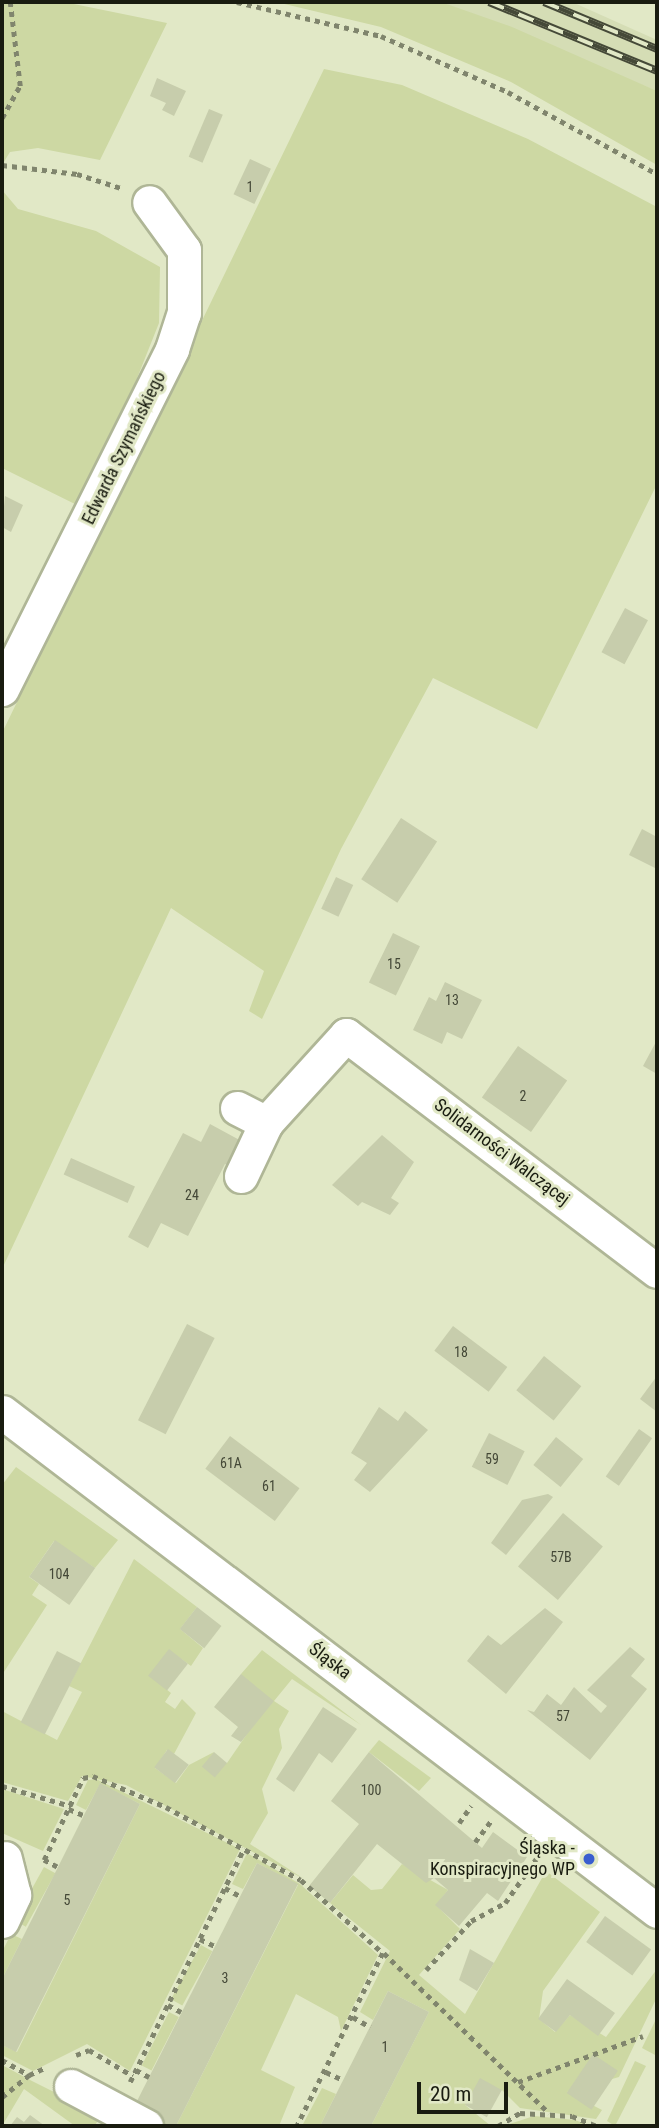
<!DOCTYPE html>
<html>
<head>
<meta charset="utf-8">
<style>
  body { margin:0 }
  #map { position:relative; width:659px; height:2128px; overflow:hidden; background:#e1e8c6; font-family:"Roboto Condensed",sans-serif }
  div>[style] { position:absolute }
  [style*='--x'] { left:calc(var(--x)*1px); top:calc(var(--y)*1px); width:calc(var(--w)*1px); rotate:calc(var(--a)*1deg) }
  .built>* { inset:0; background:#d5ddb5 }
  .green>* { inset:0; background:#cdd8a3; transform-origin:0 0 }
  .building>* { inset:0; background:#c7cdac; transform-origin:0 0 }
  .path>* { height:4.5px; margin-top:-2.25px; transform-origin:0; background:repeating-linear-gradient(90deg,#80856d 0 5px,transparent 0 10px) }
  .roads { filter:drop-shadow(2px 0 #afb696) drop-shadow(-2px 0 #afb696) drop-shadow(0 2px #afb696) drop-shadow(0 -2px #afb696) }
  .minor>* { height:33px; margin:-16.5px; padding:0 16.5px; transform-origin:16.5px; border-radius:16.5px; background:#fff }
  .rail>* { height:8px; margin-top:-4px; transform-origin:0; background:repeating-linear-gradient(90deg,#e1e8c6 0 16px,#454938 0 32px); box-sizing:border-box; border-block:2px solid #454938 }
  .dots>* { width:19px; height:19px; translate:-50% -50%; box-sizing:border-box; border:4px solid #e1e8c6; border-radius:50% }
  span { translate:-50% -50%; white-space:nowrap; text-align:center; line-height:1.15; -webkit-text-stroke:6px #e1e8c6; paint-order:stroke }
  .number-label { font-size:14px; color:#444837 }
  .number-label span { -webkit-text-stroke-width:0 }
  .street-label { font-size:18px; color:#191c10 }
  .poi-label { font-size:18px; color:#191c10 }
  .right { translate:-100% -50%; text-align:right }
  .frame { position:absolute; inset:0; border:4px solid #191c10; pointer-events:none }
  .scale { position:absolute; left:417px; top:2082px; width:91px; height:32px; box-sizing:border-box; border:4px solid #191c10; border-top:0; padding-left:9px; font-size:21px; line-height:24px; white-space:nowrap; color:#191c10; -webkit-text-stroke:5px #e1e8c6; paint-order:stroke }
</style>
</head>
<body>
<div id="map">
  <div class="built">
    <div style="clip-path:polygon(441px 2px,572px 2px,657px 40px,657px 91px)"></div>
  </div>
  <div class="green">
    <div style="clip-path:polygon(2px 2px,64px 2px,167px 23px,100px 160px,38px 148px,10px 152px,2px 165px)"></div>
    <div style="clip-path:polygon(276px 2px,441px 2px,512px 27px,657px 91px,657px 165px,511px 82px,381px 27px)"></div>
    <div style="clip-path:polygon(324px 69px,402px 85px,528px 139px,657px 207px,657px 484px,537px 729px,433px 678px,341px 849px,262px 1019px,249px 1011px,264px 971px,171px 908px,2px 1269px,2px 733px)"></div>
    <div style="clip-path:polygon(2px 190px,18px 209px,96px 231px,160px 267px,159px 323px,85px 509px,2px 468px)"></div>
    <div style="clip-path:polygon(16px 1467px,118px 1540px,95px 1568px,54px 1541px,29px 1577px,39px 1584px,32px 1595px,47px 1605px,2px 1675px,2px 1485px)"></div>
    <div style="clip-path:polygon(134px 1559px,197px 1607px,180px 1629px,203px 1648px,191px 1666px,169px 1650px,150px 1676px,171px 1693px,165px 1702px,175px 1709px,182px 1699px,196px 1713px,174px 1754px,167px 1750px,155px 1768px,176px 1783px,189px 1765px,214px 1752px,204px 1767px,227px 1763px,247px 1734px,241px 1674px,262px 1650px,361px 1725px,292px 1679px,274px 1701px,289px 1711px,279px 1729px,282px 1748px,262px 1789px,268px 1813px,250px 1844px,304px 1879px,126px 1785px,82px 1776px,68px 1801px,2px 1782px,2px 1711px,57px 1740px,82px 1692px,69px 1686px)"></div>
    <div style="clip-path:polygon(379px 1740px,431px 1778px,419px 1791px,369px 1752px)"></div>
    <div style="clip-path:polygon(96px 1779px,240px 1849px,130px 2071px,87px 2044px,33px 2071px,2px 2055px,2px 2045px,17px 2052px,140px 1804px,100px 1784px,86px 1810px,76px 1805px,88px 1780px)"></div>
    <div style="clip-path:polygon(2px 1789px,64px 1809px,43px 1851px,2px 1833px)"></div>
    <div style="clip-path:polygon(247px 1853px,300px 1884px,378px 1955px,341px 2031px,338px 2017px,296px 1994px,261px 2070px,295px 2087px,279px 2126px,176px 2126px,298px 1885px,257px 1863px,243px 1889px,232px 1884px)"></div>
    <div style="clip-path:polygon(402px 1864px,448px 1890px,436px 1905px,460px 1929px,419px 1975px,465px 2014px,546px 1871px,600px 1912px,543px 1991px,539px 2019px,555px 2032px,570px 2015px,606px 2037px,657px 1969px,657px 1997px,619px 2077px,567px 2092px,602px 2110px,596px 2119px,520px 2108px,502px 2090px,465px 2105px,491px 2126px,371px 2126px,429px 2012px,388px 1991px,373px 2020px,360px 2012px,390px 1951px,330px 1903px,353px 1875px,371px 1890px,382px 1889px)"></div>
    <div style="left:44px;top:1867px;width:13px;height:61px;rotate:29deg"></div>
    <div style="clip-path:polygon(11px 1934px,22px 1939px,2px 1979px,2px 1952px)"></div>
    <div style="left:201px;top:1945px;width:13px;height:62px;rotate:29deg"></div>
    <div style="left:169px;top:2012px;width:11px;height:60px;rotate:27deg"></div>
    <div style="clip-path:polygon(657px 2017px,657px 2056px,642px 2048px)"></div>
    <div style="clip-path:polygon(635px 2061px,646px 2066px,615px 2126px,607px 2121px)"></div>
    <div style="clip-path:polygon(2px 2065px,32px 2081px,102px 2116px,94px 2126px,75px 2126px,24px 2089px,2px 2126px)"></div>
    <div style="clip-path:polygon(322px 2088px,336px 2094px,320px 2126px,302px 2126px)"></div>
    <div style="clip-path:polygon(534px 2116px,575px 2120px,591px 2126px,503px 2126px)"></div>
  </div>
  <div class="building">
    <div style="clip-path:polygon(157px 78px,186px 91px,174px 116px,162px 110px,166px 103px,150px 96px)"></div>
    <div style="left:209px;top:109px;width:15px;height:52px;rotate:23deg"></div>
    <div style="left:250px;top:159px;width:23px;height:39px;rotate:25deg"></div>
    <div style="clip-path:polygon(5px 496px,23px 505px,11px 532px,2px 527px)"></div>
    <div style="left:625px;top:608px;width:26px;height:50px;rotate:28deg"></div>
    <div style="left:401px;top:818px;width:43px;height:73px;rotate:33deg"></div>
    <div style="clip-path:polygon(642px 829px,657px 837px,657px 869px,629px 855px)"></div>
    <div style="left:336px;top:877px;width:19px;height:35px;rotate:25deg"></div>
    <div style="left:393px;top:933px;width:30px;height:55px;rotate:26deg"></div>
    <div style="clip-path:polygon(445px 982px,482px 1000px,462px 1039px,447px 1032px,442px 1044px,413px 1030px,429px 997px,436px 1001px)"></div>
    <div style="clip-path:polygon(657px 1040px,657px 1074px,643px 1066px)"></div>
    <div style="left:518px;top:1046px;width:60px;height:63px;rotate:35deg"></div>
    <div style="clip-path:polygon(210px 1124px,245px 1143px,232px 1168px,225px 1164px,188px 1236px,161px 1223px,148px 1248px,128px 1237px,183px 1133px,201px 1142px)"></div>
    <div style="clip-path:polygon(382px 1135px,414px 1162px,391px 1198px,399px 1203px,390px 1215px,362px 1202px,358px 1206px,332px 1185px)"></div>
    <div style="left:71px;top:1158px;width:70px;height:18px;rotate:24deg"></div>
    <div style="left:187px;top:1324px;width:31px;height:108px;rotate:27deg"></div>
    <div style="left:453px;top:1326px;width:68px;height:31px;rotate:37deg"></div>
    <div style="left:544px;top:1356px;width:48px;height:44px;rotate:39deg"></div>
    <div style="clip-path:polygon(657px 1376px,657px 1412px,640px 1399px)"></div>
    <div style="clip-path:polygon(379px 1407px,398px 1421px,405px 1411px,428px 1430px,370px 1492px,354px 1480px,367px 1463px,351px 1453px)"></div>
    <div style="left:639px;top:1429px;width:16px;height:58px;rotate:35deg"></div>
    <div style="left:489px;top:1433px;width:40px;height:38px;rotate:27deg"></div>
    <div style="left:230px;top:1436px;width:87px;height:41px;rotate:37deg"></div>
    <div style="left:556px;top:1437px;width:35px;height:36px;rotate:39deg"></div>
    <div style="clip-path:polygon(548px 1494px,553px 1497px,506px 1555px,491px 1543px,522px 1500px)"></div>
    <div style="left:563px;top:1513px;width:52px;height:70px;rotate:40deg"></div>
    <div style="left:55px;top:1540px;width:49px;height:45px;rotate:35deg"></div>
    <div style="left:197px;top:1607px;width:31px;height:28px;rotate:38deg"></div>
    <div style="clip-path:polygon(545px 1608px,563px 1622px,506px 1694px,467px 1661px,488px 1635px,501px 1645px)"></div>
    <div style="clip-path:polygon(630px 1647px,645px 1659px,631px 1676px,647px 1689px,590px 1760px,527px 1710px,534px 1712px,547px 1694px,561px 1705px,574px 1687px,601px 1713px,607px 1706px,587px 1690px)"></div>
    <div style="left:169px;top:1649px;width:24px;height:34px;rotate:38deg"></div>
    <div style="left:57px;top:1651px;width:27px;height:80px;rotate:27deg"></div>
    <div style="clip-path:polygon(241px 1674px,274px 1701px,241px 1742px,231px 1736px,238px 1727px,214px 1707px)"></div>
    <div style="clip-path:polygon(323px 1707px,357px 1729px,332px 1763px,319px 1753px,294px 1792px,276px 1779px)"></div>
    <div style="left:168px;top:1749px;width:26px;height:23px;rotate:37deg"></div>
    <div style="left:214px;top:1752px;width:17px;height:19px;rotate:40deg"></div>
    <div style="clip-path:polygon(369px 1752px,482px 1848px,493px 1832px,527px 1857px,498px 1901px,487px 1893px,459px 1926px,435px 1905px,448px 1890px,434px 1878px,426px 1883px,377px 1844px,330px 1903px,309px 1886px,359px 1824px,331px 1801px)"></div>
    <div style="clip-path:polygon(100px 1783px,140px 1804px,16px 2052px,2px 2045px,2px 1979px)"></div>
    <div style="clip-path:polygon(257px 1863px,298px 1884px,176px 2126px,166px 2126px,133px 2109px)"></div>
    <div style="left:605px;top:1916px;width:57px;height:32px;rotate:36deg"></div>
    <div style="clip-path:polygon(470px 1949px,494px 1963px,477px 1991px,459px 1980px)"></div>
    <div style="clip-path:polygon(567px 1979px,615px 2013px,598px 2036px,570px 2015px,556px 2032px,538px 2019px)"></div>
    <div style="clip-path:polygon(388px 1991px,429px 2012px,371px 2126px,320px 2126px)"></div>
    <div style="left:593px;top:2054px;width:30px;height:47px;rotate:34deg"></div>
    <div style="left:480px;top:2078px;width:25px;height:31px;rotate:29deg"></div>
    <div style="clip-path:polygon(30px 2115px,45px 2126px,10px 2126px,17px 2117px,24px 2122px)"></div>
  </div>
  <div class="path">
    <div style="--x:237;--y:2;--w:148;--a:13.3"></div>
    <div style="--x:381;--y:36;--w:139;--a:23.8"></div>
    <div style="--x:508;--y:92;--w:170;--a:28.8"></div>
    <div style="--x:2;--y:118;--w:37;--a:-61"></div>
    <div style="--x:20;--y:86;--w:85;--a:-96.8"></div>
    <div style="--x:2;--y:165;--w:76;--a:6.8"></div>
    <div style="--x:77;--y:174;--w:49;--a:17.7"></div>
    <div style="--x:2;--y:1786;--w:72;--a:16.2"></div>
    <div style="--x:69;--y:1809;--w:15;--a:23"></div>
    <div style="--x:459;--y:1823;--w:21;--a:-55"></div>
    <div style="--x:475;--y:1842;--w:26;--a:-53"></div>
    <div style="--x:57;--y:1867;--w:15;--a:-152"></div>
    <div style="--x:44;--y:1860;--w:91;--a:-64.6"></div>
    <div style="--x:83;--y:1778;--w:10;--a:-11"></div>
    <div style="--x:93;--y:1776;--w:79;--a:23"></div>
    <div style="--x:166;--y:1807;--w:153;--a:28.4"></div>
    <div style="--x:301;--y:1880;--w:110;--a:41.7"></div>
    <div style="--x:383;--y:1953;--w:193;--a:116.4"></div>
    <div style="--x:225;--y:1888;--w:17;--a:28"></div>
    <div style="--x:200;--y:1939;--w:17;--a:25"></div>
    <div style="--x:384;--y:1953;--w:230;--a:44.1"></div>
    <div style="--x:426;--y:1970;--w:67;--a:-47.4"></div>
    <div style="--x:471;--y:1921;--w:38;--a:-28"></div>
    <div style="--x:505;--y:1903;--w:54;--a:-54.8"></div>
    <div style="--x:168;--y:2005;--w:15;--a:28"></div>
    <div style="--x:353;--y:2017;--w:20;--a:30"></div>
    <div style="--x:76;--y:2055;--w:14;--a:-21"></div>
    <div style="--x:89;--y:2050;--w:51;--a:30.6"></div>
    <div style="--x:2;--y:2060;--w:31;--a:29"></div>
    <div style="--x:29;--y:2075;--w:17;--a:-24"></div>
    <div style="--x:136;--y:2070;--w:15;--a:28"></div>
    <div style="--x:326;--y:2072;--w:19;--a:25"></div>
    <div style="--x:130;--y:2082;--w:260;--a:-64"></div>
    <div style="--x:518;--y:2082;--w:133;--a:-20.2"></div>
    <div style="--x:2;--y:2097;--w:35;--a:-39"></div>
    <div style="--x:498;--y:2126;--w:26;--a:-31"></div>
    <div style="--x:520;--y:2113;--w:52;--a:3.3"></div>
    <div style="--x:572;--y:2116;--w:27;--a:22"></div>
  </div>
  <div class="roads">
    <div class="minor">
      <div style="--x:2;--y:689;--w:380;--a:-63.4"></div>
      <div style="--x:172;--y:349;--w:38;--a:-72"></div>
      <div style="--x:184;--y:313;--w:63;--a:-90"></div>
      <div style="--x:184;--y:250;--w:59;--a:-126.1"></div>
      <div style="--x:237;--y:1108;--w:33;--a:27"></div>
      <div style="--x:266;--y:1123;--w:119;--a:-47.7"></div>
      <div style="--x:346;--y:1035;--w:390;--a:37.2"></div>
      <div style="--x:241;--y:1176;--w:59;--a:-64.7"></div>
      <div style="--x:2;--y:1412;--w:823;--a:37.3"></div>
      <div style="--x:2;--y:1921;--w:29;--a:-65"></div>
      <div style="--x:14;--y:1895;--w:38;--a:-104"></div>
      <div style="--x:71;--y:2086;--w:85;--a:28.1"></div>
    </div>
  </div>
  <div class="rail">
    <div style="--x:489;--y:2;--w:182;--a:22.3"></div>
    <div style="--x:544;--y:2;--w:122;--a:22.6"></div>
  </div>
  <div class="dots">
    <div style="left:589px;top:1859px;background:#3a5ecf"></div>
  </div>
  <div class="number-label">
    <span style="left:250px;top:187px">1</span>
    <span style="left:394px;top:964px">15</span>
    <span style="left:452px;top:1000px">13</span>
    <span style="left:523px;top:1096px">2</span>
    <span style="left:192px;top:1195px">24</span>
    <span style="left:461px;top:1352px">18</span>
    <span style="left:492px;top:1459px">59</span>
    <span style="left:231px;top:1463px">61A</span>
    <span style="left:269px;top:1486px">61</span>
    <span style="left:561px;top:1557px">57B</span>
    <span style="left:59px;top:1574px">104</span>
    <span style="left:563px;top:1716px">57</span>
    <span style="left:371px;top:1790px">100</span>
    <span style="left:67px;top:1900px">5</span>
    <span style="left:225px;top:1978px">3</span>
    <span style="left:385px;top:2047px">1</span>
  </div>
  <div class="street-label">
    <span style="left:124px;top:448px;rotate:-64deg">Edwarda Szymańskiego</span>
    <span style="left:502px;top:1152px;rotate:37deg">Solidarności Walczącej</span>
    <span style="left:330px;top:1661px;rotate:37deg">Śląska</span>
  </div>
  <div class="poi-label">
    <span class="right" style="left:575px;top:1859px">Śląska -<br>Konspiracyjnego WP</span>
  </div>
  <div class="frame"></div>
  <div class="scale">20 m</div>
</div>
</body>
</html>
